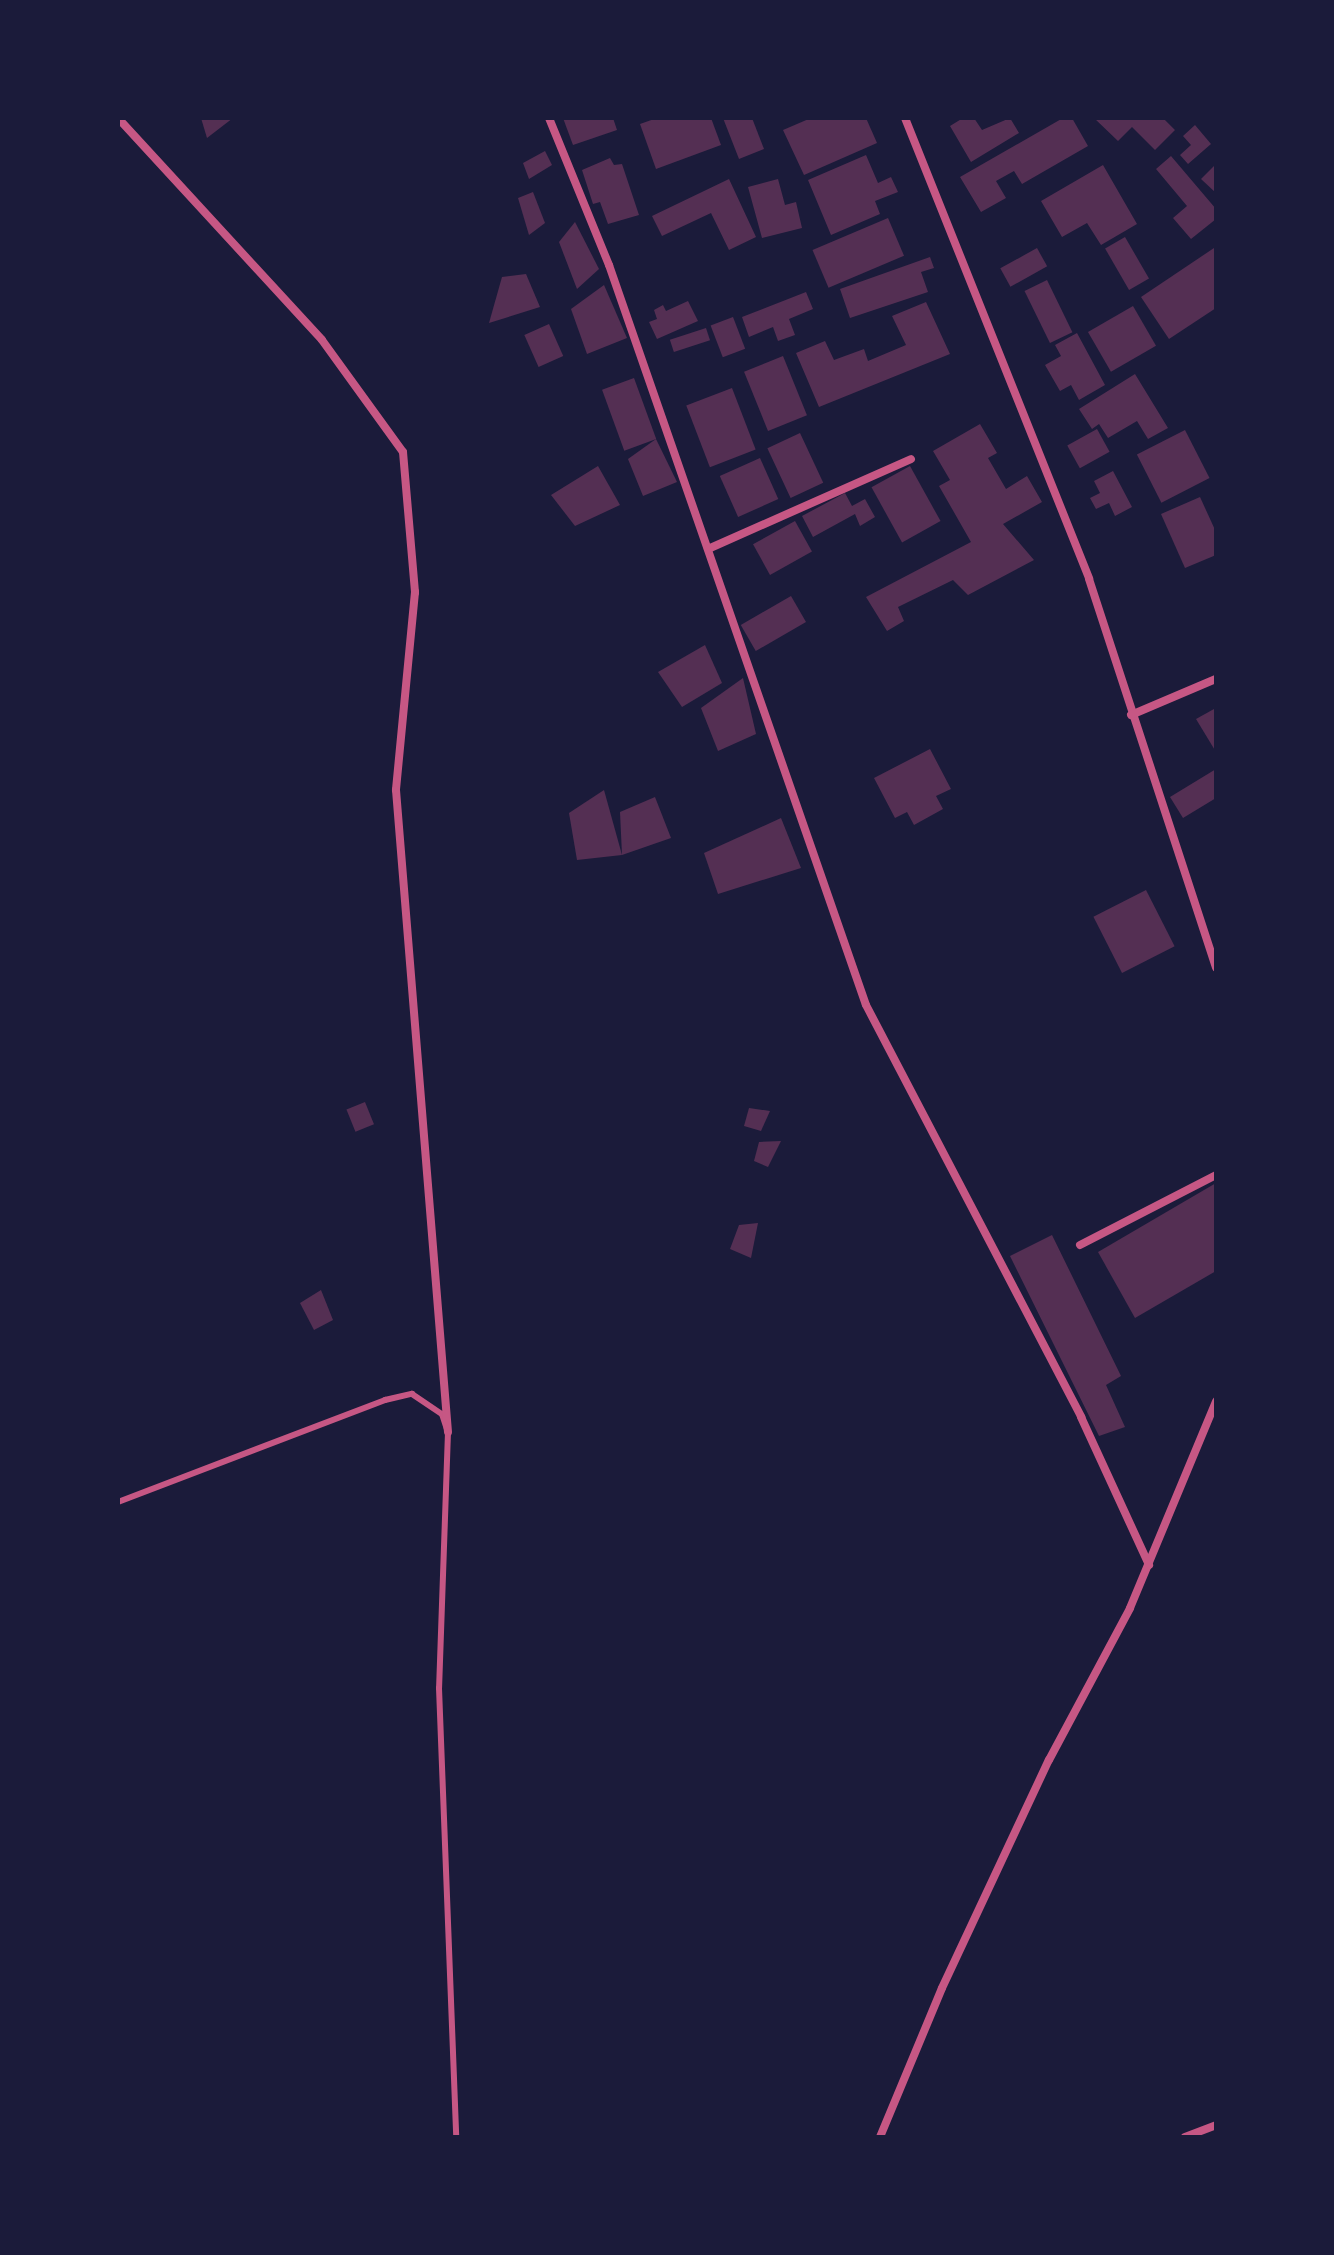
<!DOCTYPE html>
<html>
<head>
<meta charset="utf-8">
<style>
  body { margin:0 }
  #map { position:relative; width:1334px; height:2255px; overflow:hidden; background:#1b1b3a; font-family:Figtree,sans-serif }
  div>[style] { position:absolute }
  [style*='--x'] { left:calc(var(--x)*1px); top:calc(var(--y)*1px); width:calc(var(--w)*1px); rotate:calc(var(--a)*1deg) }
  .building>* { inset:0; background:#542f53; transform-origin:0 0 }
  .service>* { height:6px; margin:-3px; padding:0 3px; transform-origin:3px; border-radius:3px; background:#c65784 }
  .minor>* { height:8px; margin:-4px; padding:0 4px; transform-origin:4px; border-radius:4px; background:#c65784 }
  span { translate:-50% -50%; white-space:nowrap; text-align:center; line-height:1.15; -webkit-text-stroke:6px #1b1b3a; paint-order:stroke }
  .frame { position:absolute; inset:0; border:120px solid #1b1b3a; pointer-events:none }
</style>
</head>
<body>
<div id="map">
  <div class="building">
    <div style="clip-path:polygon(201px 118px,233px 118px,207px 138px)"></div>
    <div style="clip-path:polygon(563px 118px,613px 118px,617px 130px,573px 145px)"></div>
    <div style="clip-path:polygon(657px 118px,711px 118px,721px 145px,656px 169px,640px 124px)"></div>
    <div style="clip-path:polygon(723px 118px,752px 118px,764px 149px,739px 159px)"></div>
    <div style="clip-path:polygon(811px 118px,866px 118px,877px 143px,804px 175px,783px 130px)"></div>
    <div style="clip-path:polygon(963px 118px,974px 118px,982px 130px,1010px 118px,1019px 133px,971px 162px,950px 126px)"></div>
    <div style="clip-path:polygon(1063px 118px,1072px 118px,1088px 146px,1022px 184px,1014px 171px,996px 181px,1006px 198px,981px 212px,960px 177px)"></div>
    <div style="clip-path:polygon(1094px 118px,1163px 118px,1175px 130px,1155px 150px,1132px 127px,1118px 141px)"></div>
    <div style="clip-path:polygon(1195px 125px,1211px 144px,1188px 164px,1180px 155px,1191px 145px,1183px 136px)"></div>
    <div style="clip-path:polygon(545px 151px,552px 165px,529px 179px,523px 163px)"></div>
    <div style="clip-path:polygon(866px 155px,878px 183px,891px 177px,898px 192px,875px 201px,880px 214px,831px 235px,808px 180px)"></div>
    <div style="clip-path:polygon(1171px 156px,1216px 209px,1216px 219px,1191px 239px,1173px 218px,1187px 206px,1156px 169px)"></div>
    <div style="clip-path:polygon(610px 158px,614px 165px,622px 164px,639px 215px,608px 224px,600px 202px,593px 204px,582px 170px)"></div>
    <div style="clip-path:polygon(1216px 164px,1216px 193px,1201px 179px)"></div>
    <div style="clip-path:polygon(1103px 165px,1137px 224px,1101px 245px,1087px 223px,1062px 237px,1041px 201px)"></div>
    <div style="clip-path:polygon(729px 179px,756px 237px,729px 250px,711px 213px,662px 236px,652px 216px)"></div>
    <div style="clip-path:polygon(778px 179px,785px 205px,796px 202px,802px 228px,762px 238px,748px 187px)"></div>
    <div style="clip-path:polygon(533px 192px,545px 223px,529px 235px,518px 198px)"></div>
    <div style="left:888px;top:218px;width:41px;height:82px;rotate:67deg"></div>
    <div style="clip-path:polygon(575px 222px,599px 269px,577px 289px,559px 242px)"></div>
    <div style="left:1125px;top:237px;width:48px;height:23px;rotate:60deg"></div>
    <div style="left:1037px;top:248px;width:21px;height:42px;rotate:61deg"></div>
    <div style="clip-path:polygon(1214px 248px,1216px 308px,1169px 339px,1141px 297px)"></div>
    <div style="clip-path:polygon(930px 257px,934px 268px,921px 272px,928px 292px,850px 318px,840px 289px)"></div>
    <div style="clip-path:polygon(526px 274px,540px 307px,489px 323px,502px 277px)"></div>
    <div style="left:1047px;top:280px;width:58px;height:25px;rotate:64deg"></div>
    <div style="clip-path:polygon(604px 285px,627px 338px,587px 354px,571px 309px)"></div>
    <div style="clip-path:polygon(806px 292px,813px 309px,789px 319px,795px 335px,778px 341px,773px 327px,749px 337px,742px 317px)"></div>
    <div style="clip-path:polygon(688px 301px,698px 321px,657px 339px,649px 322px,657px 319px,654px 310px,663px 305px,666px 311px)"></div>
    <div style="clip-path:polygon(926px 302px,950px 354px,819px 407px,796px 353px,825px 341px,834px 360px,864px 349px,868px 361px,906px 345px,892px 316px)"></div>
    <div style="left:1133px;top:306px;width:46px;height:52px;rotate:60deg"></div>
    <div style="left:733px;top:317px;width:34px;height:24px;rotate:69deg"></div>
    <div style="left:549px;top:324px;width:35px;height:27px;rotate:66deg"></div>
    <div style="left:706px;top:328px;width:13px;height:38px;rotate:72deg"></div>
    <div style="clip-path:polygon(1077px 333px,1105px 385px,1079px 400px,1071px 385px,1060px 391px,1045px 365px,1061px 356px,1055px 345px)"></div>
    <div style="left:783px;top:356px;width:64px;height:42px;rotate:68deg"></div>
    <div style="clip-path:polygon(1135px 374px,1168px 428px,1148px 439px,1137px 421px,1108px 438px,1099px 424px,1092px 429px,1079px 409px)"></div>
    <div style="left:634px;top:378px;width:65px;height:34px;rotate:70deg"></div>
    <div style="left:732px;top:388px;width:66px;height:49px;rotate:69deg"></div>
    <div style="clip-path:polygon(980px 424px,997px 453px,988px 458px,1006px 489px,1027px 476px,1042px 502px,1003px 524px,1034px 560px,968px 595px,953px 580px,898px 607px,904px 621px,887px 631px,866px 597px,971px 542px,939px 486px,950px 480px,933px 451px)"></div>
    <div style="left:1097px;top:429px;width:26px;height:34px;rotate:61deg"></div>
    <div style="left:1185px;top:430px;width:54px;height:54px;rotate:63deg"></div>
    <div style="left:800px;top:433px;width:55px;height:36px;rotate:65deg"></div>
    <div style="clip-path:polygon(656px 439px,677px 482px,643px 496px,628px 459px)"></div>
    <div style="left:760px;top:458px;width:45px;height:44px;rotate:66deg"></div>
    <div style="clip-path:polygon(598px 466px,620px 505px,575px 526px,551px 495px)"></div>
    <div style="left:910px;top:466px;width:63px;height:44px;rotate:61deg"></div>
    <div style="clip-path:polygon(1113px 471px,1132px 507px,1115px 516px,1109px 503px,1096px 509px,1090px 498px,1100px 493px,1094px 481px)"></div>
    <div style="clip-path:polygon(845px 493px,852px 506px,865px 499px,875px 517px,860px 526px,855px 514px,813px 537px,802px 516px)"></div>
    <div style="clip-path:polygon(1200px 497px,1216px 532px,1216px 555px,1185px 568px,1161px 514px)"></div>
    <div style="left:795px;top:521px;width:35px;height:48px;rotate:61deg"></div>
    <div style="left:791px;top:596px;width:30px;height:58px;rotate:60deg"></div>
    <div style="clip-path:polygon(705px 645px,722px 683px,682px 707px,658px 672px)"></div>
    <div style="clip-path:polygon(743px 678px,756px 734px,718px 751px,701px 708px)"></div>
    <div style="clip-path:polygon(1214px 709px,1216px 712px,1216px 752px,1196px 719px)"></div>
    <div style="clip-path:polygon(930px 749px,951px 789px,936px 796px,943px 809px,914px 825px,907px 812px,895px 818px,874px 778px)"></div>
    <div style="clip-path:polygon(1216px 769px,1216px 798px,1183px 818px,1170px 797px)"></div>
    <div style="clip-path:polygon(604px 790px,622px 855px,577px 860px,569px 813px)"></div>
    <div style="clip-path:polygon(655px 797px,671px 838px,622px 855px,620px 812px)"></div>
    <div style="clip-path:polygon(781px 818px,801px 868px,718px 894px,704px 853px)"></div>
    <div style="left:1146px;top:890px;width:63px;height:59px;rotate:63deg"></div>
    <div style="left:365px;top:1102px;width:24px;height:20px;rotate:68deg"></div>
    <div style="clip-path:polygon(749px 1108px,770px 1111px,761px 1131px,744px 1126px)"></div>
    <div style="clip-path:polygon(781px 1141px,768px 1167px,754px 1161px,759px 1142px)"></div>
    <div style="clip-path:polygon(1216px 1183px,1216px 1271px,1135px 1318px,1098px 1252px)"></div>
    <div style="clip-path:polygon(758px 1223px,751px 1258px,730px 1249px,739px 1225px)"></div>
    <div style="clip-path:polygon(1052px 1235px,1121px 1376px,1106px 1385px,1125px 1427px,1099px 1436px,1010px 1256px)"></div>
    <div style="clip-path:polygon(321px 1290px,333px 1320px,314px 1330px,300px 1303px)"></div>
  </div>
  <div class="service">
    <div style="--x:118;--y:1502;--w:286;--a:-20.9"></div>
    <div style="--x:385;--y:1400;--w:28;--a:-13"></div>
    <div style="--x:412;--y:1394;--w:36;--a:34"></div>
    <div style="--x:442;--y:1414;--w:19;--a:72"></div>
    <div style="--x:448;--y:1432;--w:256;--a:92"></div>
    <div style="--x:439;--y:1688;--w:449;--a:87.8"></div>
  </div>
  <div class="minor">
    <div style="--x:118;--y:118;--w:301;--a:47.4"></div>
    <div style="--x:322;--y:340;--w:138;--a:54.1"></div>
    <div style="--x:403;--y:452;--w:141;--a:85.1"></div>
    <div style="--x:415;--y:592;--w:199;--a:95.5"></div>
    <div style="--x:396;--y:790;--w:644;--a:85.37"></div>
    <div style="--x:549;--y:118;--w:159;--a:67.8"></div>
    <div style="--x:609;--y:265;--w:783;--a:70.85"></div>
    <div style="--x:866;--y:1005;--w:465;--a:62.4"></div>
    <div style="--x:1081;--y:1417;--w:163;--a:65.3"></div>
    <div style="--x:905;--y:118;--w:496;--a:68.2"></div>
    <div style="--x:1089;--y:579;--w:409;--a:71.9"></div>
    <div style="--x:708;--y:549;--w:222;--a:-23.9"></div>
    <div style="--x:1131;--y:715;--w:92;--a:-23"></div>
    <div style="--x:1080;--y:1245;--w:153;--a:-27.2"></div>
    <div style="--x:880;--y:2137;--w:161;--a:-67.4"></div>
    <div style="--x:942;--y:1988;--w:252;--a:-64.9"></div>
    <div style="--x:1049;--y:1760;--w:172;--a:-61.9"></div>
    <div style="--x:1130;--y:1608;--w:224;--a:-67.4"></div>
    <div style="--x:1185;--y:2137;--w:33;--a:-21"></div>
  </div>
  <div class="frame"></div>
</div>
</body>
</html>
